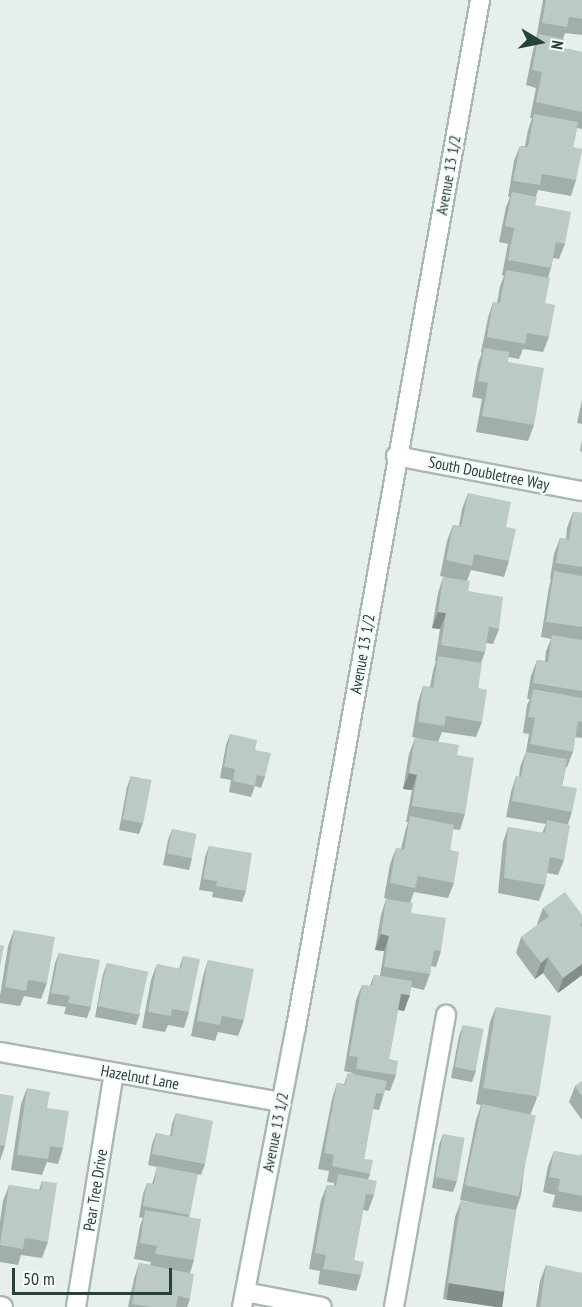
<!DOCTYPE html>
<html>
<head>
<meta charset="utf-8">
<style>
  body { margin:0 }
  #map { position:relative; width:582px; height:1307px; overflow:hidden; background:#e6efeb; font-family:"PT Sans Narrow",sans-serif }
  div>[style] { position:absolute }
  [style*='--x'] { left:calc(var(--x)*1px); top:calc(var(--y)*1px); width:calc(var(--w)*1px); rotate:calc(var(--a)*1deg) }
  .roads { filter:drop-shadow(2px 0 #a8b8b2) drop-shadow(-2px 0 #a8b8b2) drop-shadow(0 2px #a8b8b2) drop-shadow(0 -2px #a8b8b2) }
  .street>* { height:18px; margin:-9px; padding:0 9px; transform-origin:9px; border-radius:9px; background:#fff }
  .wall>* { inset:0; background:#a1aea9 }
  .shaded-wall>* { inset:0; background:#838d89; transform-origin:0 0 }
  .building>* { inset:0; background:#bbcac4; transform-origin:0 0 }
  span { translate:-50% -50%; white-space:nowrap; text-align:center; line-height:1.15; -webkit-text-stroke:4.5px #f7fbf9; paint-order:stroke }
  .street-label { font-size:16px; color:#24423a }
  .north { position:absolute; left:510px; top:12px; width:60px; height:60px; -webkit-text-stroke:4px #f7fbf9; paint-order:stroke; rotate:100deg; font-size:16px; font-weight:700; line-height:24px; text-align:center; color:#24423a }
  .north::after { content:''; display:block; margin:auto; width:21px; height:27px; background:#24423a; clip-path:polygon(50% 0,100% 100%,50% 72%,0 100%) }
  .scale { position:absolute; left:12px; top:1268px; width:160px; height:27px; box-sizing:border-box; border:3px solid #24423a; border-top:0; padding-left:8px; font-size:18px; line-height:21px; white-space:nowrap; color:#24423a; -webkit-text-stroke:4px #f7fbf9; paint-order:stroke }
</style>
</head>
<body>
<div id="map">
  <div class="roads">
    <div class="street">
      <div style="--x:396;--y:456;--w:189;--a:10.7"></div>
      <div style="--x:0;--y:1052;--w:284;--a:10.1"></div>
      <div style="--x:245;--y:1292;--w:78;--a:11"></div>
      <div style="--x:0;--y:1306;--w:3;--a:18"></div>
      <div style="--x:76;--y:1307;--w:237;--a:-80.8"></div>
      <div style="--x:242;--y:1307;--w:285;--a:-79.1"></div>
      <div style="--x:296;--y:1027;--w:1043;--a:-79.84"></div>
      <div style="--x:394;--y:1307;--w:297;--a:-79.9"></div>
    </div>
  </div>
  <div class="wall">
    <div style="clip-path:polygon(543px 0,582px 0,582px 35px,565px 33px,563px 39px,562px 48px,582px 52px,582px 129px,577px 128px,573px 147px,576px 180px,571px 196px,538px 190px,536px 196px,535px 205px,565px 244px,559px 259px,553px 258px,551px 268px,548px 278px,545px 303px,549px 337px,543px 352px,523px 349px,519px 359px,508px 357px,508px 362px,534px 425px,528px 441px,476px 432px,482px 399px,472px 397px,478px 363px,482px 353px,481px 352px,488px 318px,493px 302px,497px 303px,500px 286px,504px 276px,502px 275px,508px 244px,499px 242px,506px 207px,510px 197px,508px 197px,514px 161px,520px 146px,525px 146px,528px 130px,532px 118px,530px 118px,536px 88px,526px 85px,533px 50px,537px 39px,536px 39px)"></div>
    <div style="clip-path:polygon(582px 400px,582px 424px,577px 423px)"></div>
    <div style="clip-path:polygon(582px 440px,582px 452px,580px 451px)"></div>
    <div style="clip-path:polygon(468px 493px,506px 527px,509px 561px,504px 577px,471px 570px,467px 581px,468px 591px,499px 629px,493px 644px,486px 643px,485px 652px,481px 663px,478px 688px,482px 722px,476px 737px,442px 732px,438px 742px,457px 755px,465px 814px,460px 830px,453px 829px,450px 850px,454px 883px,448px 898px,414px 892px,410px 903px,411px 913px,441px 951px,436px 967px,431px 966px,430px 974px,424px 990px,411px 987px,404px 1011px,398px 1010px,389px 1059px,396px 1075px,390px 1091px,385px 1090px,379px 1110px,373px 1109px,364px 1159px,370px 1174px,368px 1180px,374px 1195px,368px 1211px,363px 1210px,354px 1260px,361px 1275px,356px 1291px,318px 1284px,320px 1271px,309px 1269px,321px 1200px,327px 1185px,334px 1186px,334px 1183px,327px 1182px,329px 1171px,318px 1169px,332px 1099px,337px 1083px,344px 1084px,348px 1073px,352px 1074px,353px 1073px,344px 1071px,356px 1000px,362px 985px,370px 986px,374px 975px,380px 976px,384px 951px,375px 950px,381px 915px,386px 899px,388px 899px,384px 898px,390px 864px,396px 848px,401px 849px,405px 832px,408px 822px,406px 822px,412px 790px,403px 789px,409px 754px,415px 738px,432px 741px,412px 737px,418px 702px,423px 686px,430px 687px,433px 671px,436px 661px,435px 661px,440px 629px,432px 628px,438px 593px,443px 577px,449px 578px,440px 576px,447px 541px,453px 525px,459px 526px,462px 509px)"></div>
    <div style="clip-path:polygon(573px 512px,582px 513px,582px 738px,575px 737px,573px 752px,567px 767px,566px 767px,562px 786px,572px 812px,568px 824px,564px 860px,558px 875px,547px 873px,545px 885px,539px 901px,498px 893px,503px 842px,508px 827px,542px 833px,546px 824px,506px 817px,511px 792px,516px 776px,519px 777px,520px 767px,526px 752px,529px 734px,523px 733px,527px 705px,530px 699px,527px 699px,531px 676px,537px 660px,545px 661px,546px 651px,551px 639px,541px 637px,549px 587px,551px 579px,550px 579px,554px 554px,560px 538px,566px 539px,567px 528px)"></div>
    <div style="clip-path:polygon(230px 734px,255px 750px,265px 777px,261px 788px,255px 786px,251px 797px,229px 792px,231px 780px,220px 778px,226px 745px)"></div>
    <div style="clip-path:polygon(131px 776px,143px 823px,139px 834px,119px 830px,127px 787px)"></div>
    <div style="clip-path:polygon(172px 829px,192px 859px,189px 870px,163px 865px,168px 840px)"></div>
    <div style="clip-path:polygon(209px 846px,246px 891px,242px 902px,212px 897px,213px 892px,199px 890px,205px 857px)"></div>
    <div style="clip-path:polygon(543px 908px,582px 915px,582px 975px,558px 993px,543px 973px,535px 979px,516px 953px,521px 937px,538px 925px,537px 924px)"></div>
    <div style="clip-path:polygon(14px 930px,47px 983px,41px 999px,24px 996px,20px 1006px,0 1003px,0 996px,8px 946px)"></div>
    <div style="clip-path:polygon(59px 953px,91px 1007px,87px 1018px,64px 1014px,66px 1007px,47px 1004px,55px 963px)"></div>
    <div style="clip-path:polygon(183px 956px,189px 1012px,184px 1028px,168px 1025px,165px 1032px,142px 1028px,151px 980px,157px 964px,179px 969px)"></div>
    <div style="clip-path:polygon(208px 960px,244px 1020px,238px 1036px,218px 1032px,215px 1041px,191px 1036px,203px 976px)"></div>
    <div style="clip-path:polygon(107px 963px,140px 1014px,136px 1025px,95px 1017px,103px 974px)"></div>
    <div style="clip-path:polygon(496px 1007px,537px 1098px,531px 1113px,521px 1195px,516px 1210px,504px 1291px,498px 1307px,443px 1299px,455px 1217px,461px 1201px,480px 1204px,460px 1200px,476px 1120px,481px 1105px,476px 1104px,490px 1022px)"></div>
    <div style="clip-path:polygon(463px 1025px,476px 1071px,472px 1082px,451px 1078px,459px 1036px)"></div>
    <div style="clip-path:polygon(582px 1081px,582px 1120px,569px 1102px,575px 1086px)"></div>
    <div style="clip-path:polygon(27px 1088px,47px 1108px,63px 1148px,58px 1164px,47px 1162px,42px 1175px,11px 1170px,21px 1104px)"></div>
    <div style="clip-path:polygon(0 1094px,5px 1146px,0 1161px)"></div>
    <div style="clip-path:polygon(176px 1113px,205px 1164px,201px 1175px,197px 1174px,189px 1217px,194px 1260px,190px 1273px,190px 1299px,187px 1307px,128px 1307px,134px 1279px,139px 1263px,150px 1265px,151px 1262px,134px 1259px,140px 1226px,143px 1218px,139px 1217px,143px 1194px,147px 1183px,152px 1184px,157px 1167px,148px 1165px,152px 1144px,156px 1133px,170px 1136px,172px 1124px)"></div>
    <div style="clip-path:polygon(443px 1134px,457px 1181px,453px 1192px,432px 1188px,439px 1145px)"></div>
    <div style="clip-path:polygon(554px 1151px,581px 1156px,582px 1153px,582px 1210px,581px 1212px,552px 1207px,555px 1195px,543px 1192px,548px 1166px)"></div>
    <div style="clip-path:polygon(42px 1181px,48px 1242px,42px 1258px,21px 1255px,18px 1265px,0 1262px,0 1222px,3px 1201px,9px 1185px,39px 1190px)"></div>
    <div style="clip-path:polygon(546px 1265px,582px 1307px,536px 1307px,540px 1281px)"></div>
  </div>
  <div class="shaded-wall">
    <div style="clip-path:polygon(438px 612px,446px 613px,440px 629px,432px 628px)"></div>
    <div style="clip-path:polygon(409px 773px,417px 775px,412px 790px,403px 789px)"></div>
    <div style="clip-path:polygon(381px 934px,389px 936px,384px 951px,375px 950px)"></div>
    <div style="clip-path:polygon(548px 957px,543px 973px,535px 979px,541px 963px)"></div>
    <div style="clip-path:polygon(582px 964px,582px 975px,558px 993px,563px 978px)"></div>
    <div style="clip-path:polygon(401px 994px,410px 995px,404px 1011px,395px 1009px)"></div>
    <div style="left:449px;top:1283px;width:56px;height:17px;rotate:8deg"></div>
  </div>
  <div class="building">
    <div style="clip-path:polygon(546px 0,582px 0,582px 19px,569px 17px,567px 27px,542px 23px)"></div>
    <div style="clip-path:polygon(539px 34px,564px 39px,562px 48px,582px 52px,582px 112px,536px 102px,542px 72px,532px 70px)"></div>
    <div style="clip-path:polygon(534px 114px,578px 122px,573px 147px,582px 149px,582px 151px,576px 180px,542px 174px,540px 185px,513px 181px,520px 146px,528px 147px)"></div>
    <div style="clip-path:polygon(512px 192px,537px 197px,535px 205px,571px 212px,565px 244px,556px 242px,551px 268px,508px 260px,514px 228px,505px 226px)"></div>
    <div style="clip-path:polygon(506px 270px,550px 278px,545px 303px,555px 305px,549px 337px,527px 333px,525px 344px,487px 337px,493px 302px,500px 303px)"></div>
    <div style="clip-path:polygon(484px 348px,509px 352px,508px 362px,544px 368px,534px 425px,482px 416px,488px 383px,478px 381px)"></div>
    <div style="clip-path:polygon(468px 493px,511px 502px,506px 527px,516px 529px,509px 561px,474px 554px,472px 566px,446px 560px,453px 525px,461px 527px)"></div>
    <div style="clip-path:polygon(573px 512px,582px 513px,582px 567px,556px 563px,560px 538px,569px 540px)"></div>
    <div style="clip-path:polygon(554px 571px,582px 576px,582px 627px,546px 622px)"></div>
    <div style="clip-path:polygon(443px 577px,470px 581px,468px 591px,503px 597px,499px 629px,489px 627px,485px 652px,441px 645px,446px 613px,438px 612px)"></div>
    <div style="clip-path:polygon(552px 635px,582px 640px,582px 691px,533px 683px,537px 660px,548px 662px)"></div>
    <div style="clip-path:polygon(438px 656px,482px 663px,478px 688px,487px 690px,482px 722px,446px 716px,444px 726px,418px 722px,423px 686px,433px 688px)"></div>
    <div style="clip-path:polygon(533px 689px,582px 698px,582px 722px,578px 721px,573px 752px,530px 744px,535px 718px,528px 717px)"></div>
    <div style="clip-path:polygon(230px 734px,257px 740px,255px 750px,271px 753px,265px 777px,257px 775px,255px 786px,233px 781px,235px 769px,224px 767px)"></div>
    <div style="clip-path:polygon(415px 738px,459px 745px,457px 755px,474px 758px,465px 814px,412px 806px,417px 775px,409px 773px)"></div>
    <div style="clip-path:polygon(526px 752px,567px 759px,562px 786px,577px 788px,572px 812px,512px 801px,516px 776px,521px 777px)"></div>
    <div style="left:131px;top:776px;width:21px;height:44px;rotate:11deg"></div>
    <div style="clip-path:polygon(410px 816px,454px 825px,450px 850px,459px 852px,454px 883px,418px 876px,415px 888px,390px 883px,396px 848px,404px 850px)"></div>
    <div style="clip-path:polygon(547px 820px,570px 825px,564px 860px,550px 857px,545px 885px,504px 878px,508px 827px,545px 833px)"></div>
    <div style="left:172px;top:829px;width:25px;height:25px;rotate:11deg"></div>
    <div style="clip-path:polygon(209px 846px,252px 853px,246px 891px,216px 886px,217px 881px,203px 879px)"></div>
    <div style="clip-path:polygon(565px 892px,582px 915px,582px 923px,580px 924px,582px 927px,582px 964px,563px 978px,548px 957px,541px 963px,521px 937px,549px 916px,543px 908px)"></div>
    <div style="clip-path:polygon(386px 899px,413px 903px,411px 913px,446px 918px,441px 951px,434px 950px,430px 974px,384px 967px,389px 936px,381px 934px)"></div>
    <div style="clip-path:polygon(14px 930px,55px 937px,47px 983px,28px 980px,26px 991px,5px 987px)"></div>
    <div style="clip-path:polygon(0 945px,4px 946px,0 967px)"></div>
    <div style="clip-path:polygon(59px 953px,100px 960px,91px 1007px,68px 1003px,70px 996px,51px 993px)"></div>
    <div style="clip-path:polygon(183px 956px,200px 959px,189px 1012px,172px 1009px,171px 1016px,148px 1012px,157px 964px,181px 969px)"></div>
    <div style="clip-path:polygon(208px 960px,254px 969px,244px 1020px,222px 1016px,220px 1025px,197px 1021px)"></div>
    <div style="left:107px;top:963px;width:42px;height:44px;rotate:12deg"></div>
    <div style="clip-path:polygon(374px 975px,412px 981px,410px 995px,401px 994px,389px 1059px,398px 1061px,396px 1075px,356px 1069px,358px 1057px,349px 1056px,362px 985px,372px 986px)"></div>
    <div style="left:496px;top:1007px;width:56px;height:82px;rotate:9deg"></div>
    <div style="left:463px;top:1025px;width:21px;height:43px;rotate:11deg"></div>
    <div style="clip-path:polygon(348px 1073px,387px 1081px,384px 1094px,376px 1093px,364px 1159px,373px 1160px,370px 1174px,332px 1166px,334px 1155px,324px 1153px,337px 1083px,345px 1085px)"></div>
    <div style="clip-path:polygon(582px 1081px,582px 1096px,575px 1086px)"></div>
    <div style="clip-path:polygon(27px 1088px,50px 1092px,47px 1108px,69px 1111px,63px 1148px,50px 1146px,48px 1159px,17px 1155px)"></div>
    <div style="clip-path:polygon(0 1094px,14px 1096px,5px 1146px,0 1145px)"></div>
    <div style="left:482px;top:1104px;width:55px;height:83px;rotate:12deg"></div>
    <div style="clip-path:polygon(176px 1113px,213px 1121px,205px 1164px,152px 1154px,156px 1133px,172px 1136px)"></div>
    <div style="left:443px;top:1134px;width:22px;height:44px;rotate:10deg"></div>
    <div style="clip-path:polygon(554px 1151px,582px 1156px,582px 1196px,558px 1191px,560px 1179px,549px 1177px)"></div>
    <div style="clip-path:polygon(157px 1166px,198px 1174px,190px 1215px,143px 1206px,147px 1183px,154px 1184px)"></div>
    <div style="clip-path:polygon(338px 1174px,377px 1181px,374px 1195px,366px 1194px,354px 1260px,364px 1262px,361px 1275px,323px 1269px,326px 1255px,315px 1253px,327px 1185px,336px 1186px)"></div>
    <div style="clip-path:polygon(42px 1181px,57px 1183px,48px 1242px,25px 1238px,23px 1249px,0 1245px,9px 1185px,41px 1190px)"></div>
    <div style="left:461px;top:1201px;width:56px;height:83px;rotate:9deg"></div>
    <div style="clip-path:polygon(145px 1210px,201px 1219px,194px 1260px,155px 1254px,157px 1246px,140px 1243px)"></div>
    <div style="clip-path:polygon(139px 1263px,194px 1274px,190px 1299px,178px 1296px,176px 1307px,150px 1307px,132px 1304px)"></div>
    <div style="clip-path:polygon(546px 1265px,582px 1273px,582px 1307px,540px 1307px)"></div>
  </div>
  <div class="street-label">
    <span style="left:448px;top:175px;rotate:-80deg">Avenue 13 1/2</span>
    <span style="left:489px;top:473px;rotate:11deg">South Doubletree Way</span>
    <span style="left:362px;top:654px;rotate:-80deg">Avenue 13 1/2</span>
    <span style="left:140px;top:1077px;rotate:10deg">Hazelnut Lane</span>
    <span style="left:275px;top:1132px;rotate:-79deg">Avenue 13 1/2</span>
    <span style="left:95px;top:1190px;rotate:-81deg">Pear Tree Drive</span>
  </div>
  <div class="north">N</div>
  <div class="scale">50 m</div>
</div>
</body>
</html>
